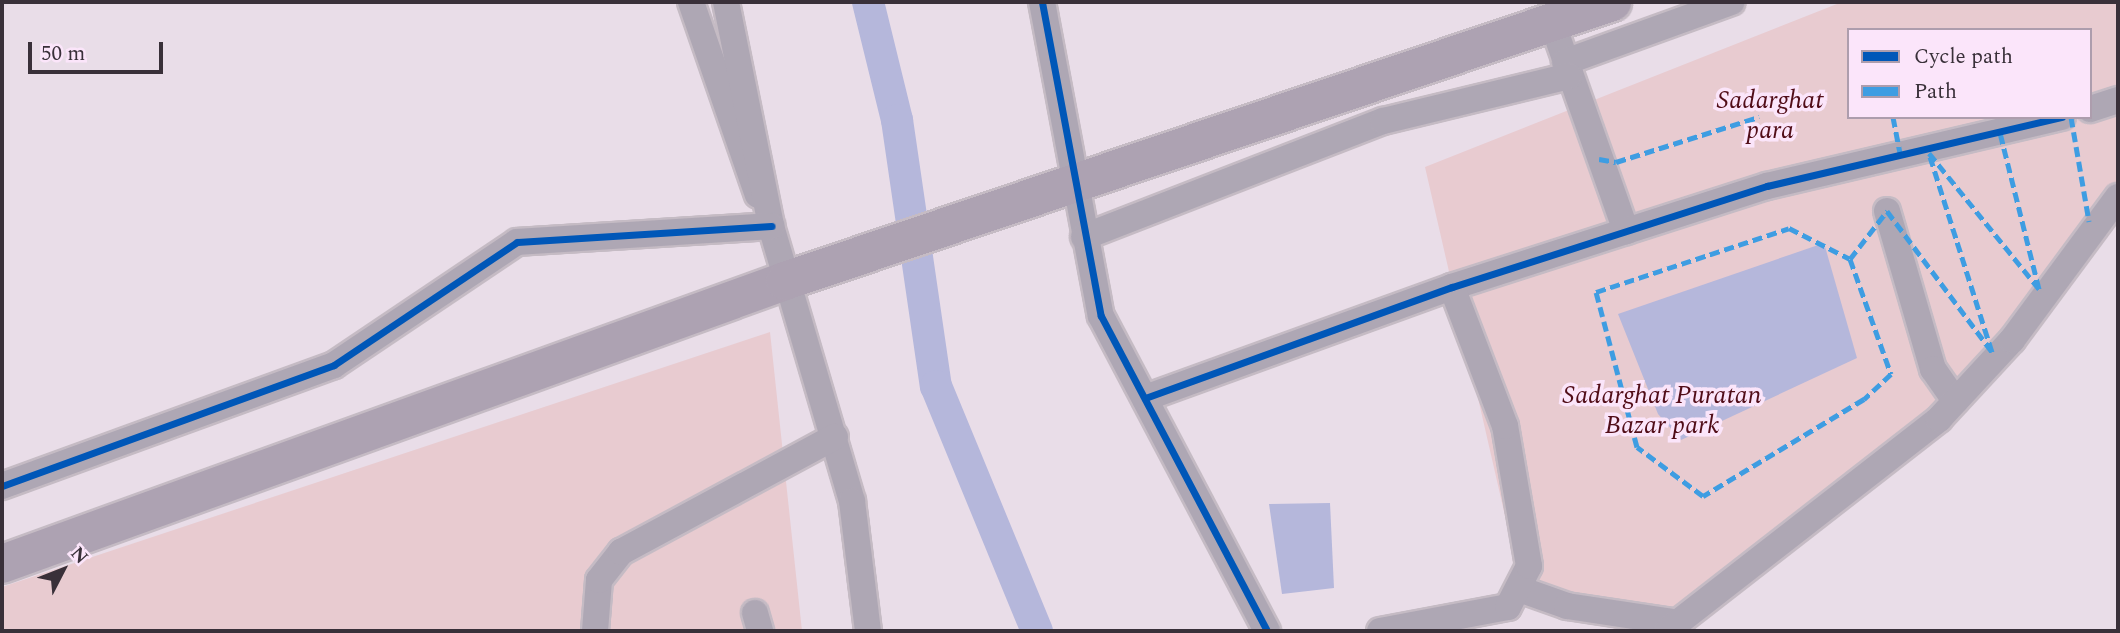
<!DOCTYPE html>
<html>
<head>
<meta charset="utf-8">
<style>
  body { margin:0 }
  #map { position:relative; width:2120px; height:633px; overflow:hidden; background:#e9dde8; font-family:Spectral,serif }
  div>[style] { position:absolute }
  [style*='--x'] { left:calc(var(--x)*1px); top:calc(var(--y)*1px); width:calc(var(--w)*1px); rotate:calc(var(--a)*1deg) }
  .green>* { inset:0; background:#e8cbd0 }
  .water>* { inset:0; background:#b5b7db }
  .river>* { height:32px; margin:-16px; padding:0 16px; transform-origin:16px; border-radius:16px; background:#b5b7db }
  .roads { filter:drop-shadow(2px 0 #c5bbc4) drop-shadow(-2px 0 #c5bbc4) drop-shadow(0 2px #c5bbc4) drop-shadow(0 -2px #c5bbc4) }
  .minor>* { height:26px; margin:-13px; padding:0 13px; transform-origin:13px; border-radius:13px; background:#aea7b4 }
  .highway>* { height:38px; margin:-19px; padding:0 19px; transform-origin:19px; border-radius:19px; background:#ada2b2 }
  .quiet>* { height:5px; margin-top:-2.5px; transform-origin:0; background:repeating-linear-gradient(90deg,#3e9de2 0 10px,transparent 0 15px) }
  .cycleway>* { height:7px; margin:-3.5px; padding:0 3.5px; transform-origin:3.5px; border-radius:3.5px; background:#0057b8 }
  span { translate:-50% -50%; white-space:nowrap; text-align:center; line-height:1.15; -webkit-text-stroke:7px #fbe5fa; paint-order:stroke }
  .park-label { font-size:26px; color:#510d18; font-style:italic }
  .frame { position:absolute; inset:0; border:4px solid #393039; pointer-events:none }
  .legend { position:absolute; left:1847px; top:28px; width:245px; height:91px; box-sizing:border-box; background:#fbe5fa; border:2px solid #ad9dad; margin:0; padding:9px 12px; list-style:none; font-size:21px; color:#393039 }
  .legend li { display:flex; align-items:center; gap:14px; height:35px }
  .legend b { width:35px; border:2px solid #ad9dad }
  .north { position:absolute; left:28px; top:535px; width:70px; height:70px; -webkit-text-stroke:5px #fbe5fa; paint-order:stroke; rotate:48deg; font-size:19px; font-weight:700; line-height:28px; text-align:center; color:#393039 }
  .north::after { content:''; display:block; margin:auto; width:24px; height:32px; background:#393039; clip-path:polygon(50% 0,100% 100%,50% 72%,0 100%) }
  .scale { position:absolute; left:28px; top:42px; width:135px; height:32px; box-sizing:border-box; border:4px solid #393039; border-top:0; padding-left:9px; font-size:21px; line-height:24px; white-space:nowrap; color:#393039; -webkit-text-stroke:5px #fbe5fa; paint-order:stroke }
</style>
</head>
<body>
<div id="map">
  <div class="green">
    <div style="clip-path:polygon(evenodd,1842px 2px,2118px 2px,2118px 181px,1955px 401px,1667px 631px,1620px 631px,1522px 590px,1425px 167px,1842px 2px,1849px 30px,2090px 30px,2090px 117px,1849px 117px,1849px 30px)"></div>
    <div style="clip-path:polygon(770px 332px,802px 631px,2px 631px,2px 587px)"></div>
  </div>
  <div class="water">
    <div style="clip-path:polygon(1824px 243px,1857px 358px,1681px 440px,1658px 414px,1618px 314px)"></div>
    <div style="clip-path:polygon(1330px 503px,1334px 588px,1282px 594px,1269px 504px)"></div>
  </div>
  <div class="river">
    <div style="--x:868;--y:2;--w:122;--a:76.2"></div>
    <div style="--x:897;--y:120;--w:269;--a:81.7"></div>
    <div style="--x:936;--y:386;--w:265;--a:67.6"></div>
  </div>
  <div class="roads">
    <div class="minor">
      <div style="--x:691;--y:2;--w:204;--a:70.9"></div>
      <div style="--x:726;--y:2;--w:228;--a:78.6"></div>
      <div style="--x:771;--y:226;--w:287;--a:73.6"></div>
      <div style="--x:852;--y:501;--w:131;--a:83"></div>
      <div style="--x:1042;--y:2;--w:319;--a:79.4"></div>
      <div style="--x:1101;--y:316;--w:356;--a:62.2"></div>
      <div style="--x:1552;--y:22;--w:222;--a:70.5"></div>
      <div style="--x:1565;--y:62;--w:177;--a:-19.8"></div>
      <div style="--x:2090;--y:109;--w:29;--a:-18"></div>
      <div style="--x:1887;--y:211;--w:165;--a:73.8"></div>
      <div style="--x:1933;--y:369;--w:39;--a:55"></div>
      <div style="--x:1084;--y:237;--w:321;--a:-21.2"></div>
      <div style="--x:1383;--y:121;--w:191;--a:-13.6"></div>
      <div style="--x:1145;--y:398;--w:326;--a:-19.9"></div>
      <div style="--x:1452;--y:287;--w:331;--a:-17.8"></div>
      <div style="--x:1767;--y:186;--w:303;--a:-13.2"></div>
      <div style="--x:2;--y:486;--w:353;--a:-20"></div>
      <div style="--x:334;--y:365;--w:220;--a:-33.9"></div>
      <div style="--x:517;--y:242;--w:255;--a:-3.6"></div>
      <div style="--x:1522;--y:590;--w:48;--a:19.6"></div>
      <div style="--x:1567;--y:606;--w:113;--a:8.6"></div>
      <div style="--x:755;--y:613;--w:19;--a:74"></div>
      <div style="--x:595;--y:631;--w:51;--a:-85.5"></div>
      <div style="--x:599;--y:580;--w:36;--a:-52"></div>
      <div style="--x:621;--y:552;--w:243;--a:-28.3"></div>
      <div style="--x:1380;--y:631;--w:130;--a:-10.6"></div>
      <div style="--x:1508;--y:607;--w:46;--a:-62.9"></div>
      <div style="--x:1529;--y:566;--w:142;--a:-99.7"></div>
      <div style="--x:1505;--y:426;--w:149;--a:-110.9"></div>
      <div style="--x:1667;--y:631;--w:345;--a:-37.9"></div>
      <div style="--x:1939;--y:419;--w:108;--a:-47.3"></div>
      <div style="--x:2012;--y:340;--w:178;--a:-53.5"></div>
    </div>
    <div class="highway">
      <div style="--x:2;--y:564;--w:833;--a:-19.87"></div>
      <div style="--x:785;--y:281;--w:873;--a:-18.64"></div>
    </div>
  </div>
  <div class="quiet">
    <div style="--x:1893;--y:117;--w:37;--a:79"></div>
    <div style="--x:2071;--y:117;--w:106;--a:80.2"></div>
    <div style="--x:1599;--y:159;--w:17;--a:10"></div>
    <div style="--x:1616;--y:162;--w:150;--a:-17.5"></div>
    <div style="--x:1789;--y:228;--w:68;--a:26.9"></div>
    <div style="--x:1850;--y:259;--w:122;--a:70.4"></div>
    <div style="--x:1891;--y:374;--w:37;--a:137"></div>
    <div style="--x:1864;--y:399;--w:188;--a:148.9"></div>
    <div style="--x:1703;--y:496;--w:82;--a:-143.4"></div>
    <div style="--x:1637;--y:447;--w:160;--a:-104.8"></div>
    <div style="--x:1596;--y:292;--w:203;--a:-18.3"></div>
    <div style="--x:1850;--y:259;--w:61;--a:-52.4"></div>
    <div style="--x:1887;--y:211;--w:176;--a:53.3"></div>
    <div style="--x:1992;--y:352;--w:209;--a:-107.6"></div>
    <div style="--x:1929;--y:153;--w:175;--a:51"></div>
    <div style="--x:2039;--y:289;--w:162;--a:-104"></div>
    <div style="--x:2000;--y:132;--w:7;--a:-16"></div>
  </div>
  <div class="cycleway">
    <div style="--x:1042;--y:2;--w:319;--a:79.4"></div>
    <div style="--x:1101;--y:316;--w:356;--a:62.2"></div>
    <div style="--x:1145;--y:398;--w:326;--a:-19.9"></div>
    <div style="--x:1452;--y:287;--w:331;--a:-17.8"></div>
    <div style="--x:1767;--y:186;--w:303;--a:-13.2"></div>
    <div style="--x:2;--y:486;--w:353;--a:-20"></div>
    <div style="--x:334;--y:365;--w:220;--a:-33.9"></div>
    <div style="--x:517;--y:242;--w:255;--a:-3.6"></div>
  </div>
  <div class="park-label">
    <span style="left:1770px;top:116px">Sadarghat<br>para</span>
    <span style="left:1662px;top:411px">Sadarghat Puratan<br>Bazar park</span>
  </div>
  <div class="frame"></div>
  <ul class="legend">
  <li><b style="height:9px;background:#0057b8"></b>Cycle path</li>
  <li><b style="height:9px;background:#3e9de2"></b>Path</li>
  </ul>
  <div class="north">N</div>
  <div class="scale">50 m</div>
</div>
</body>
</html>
